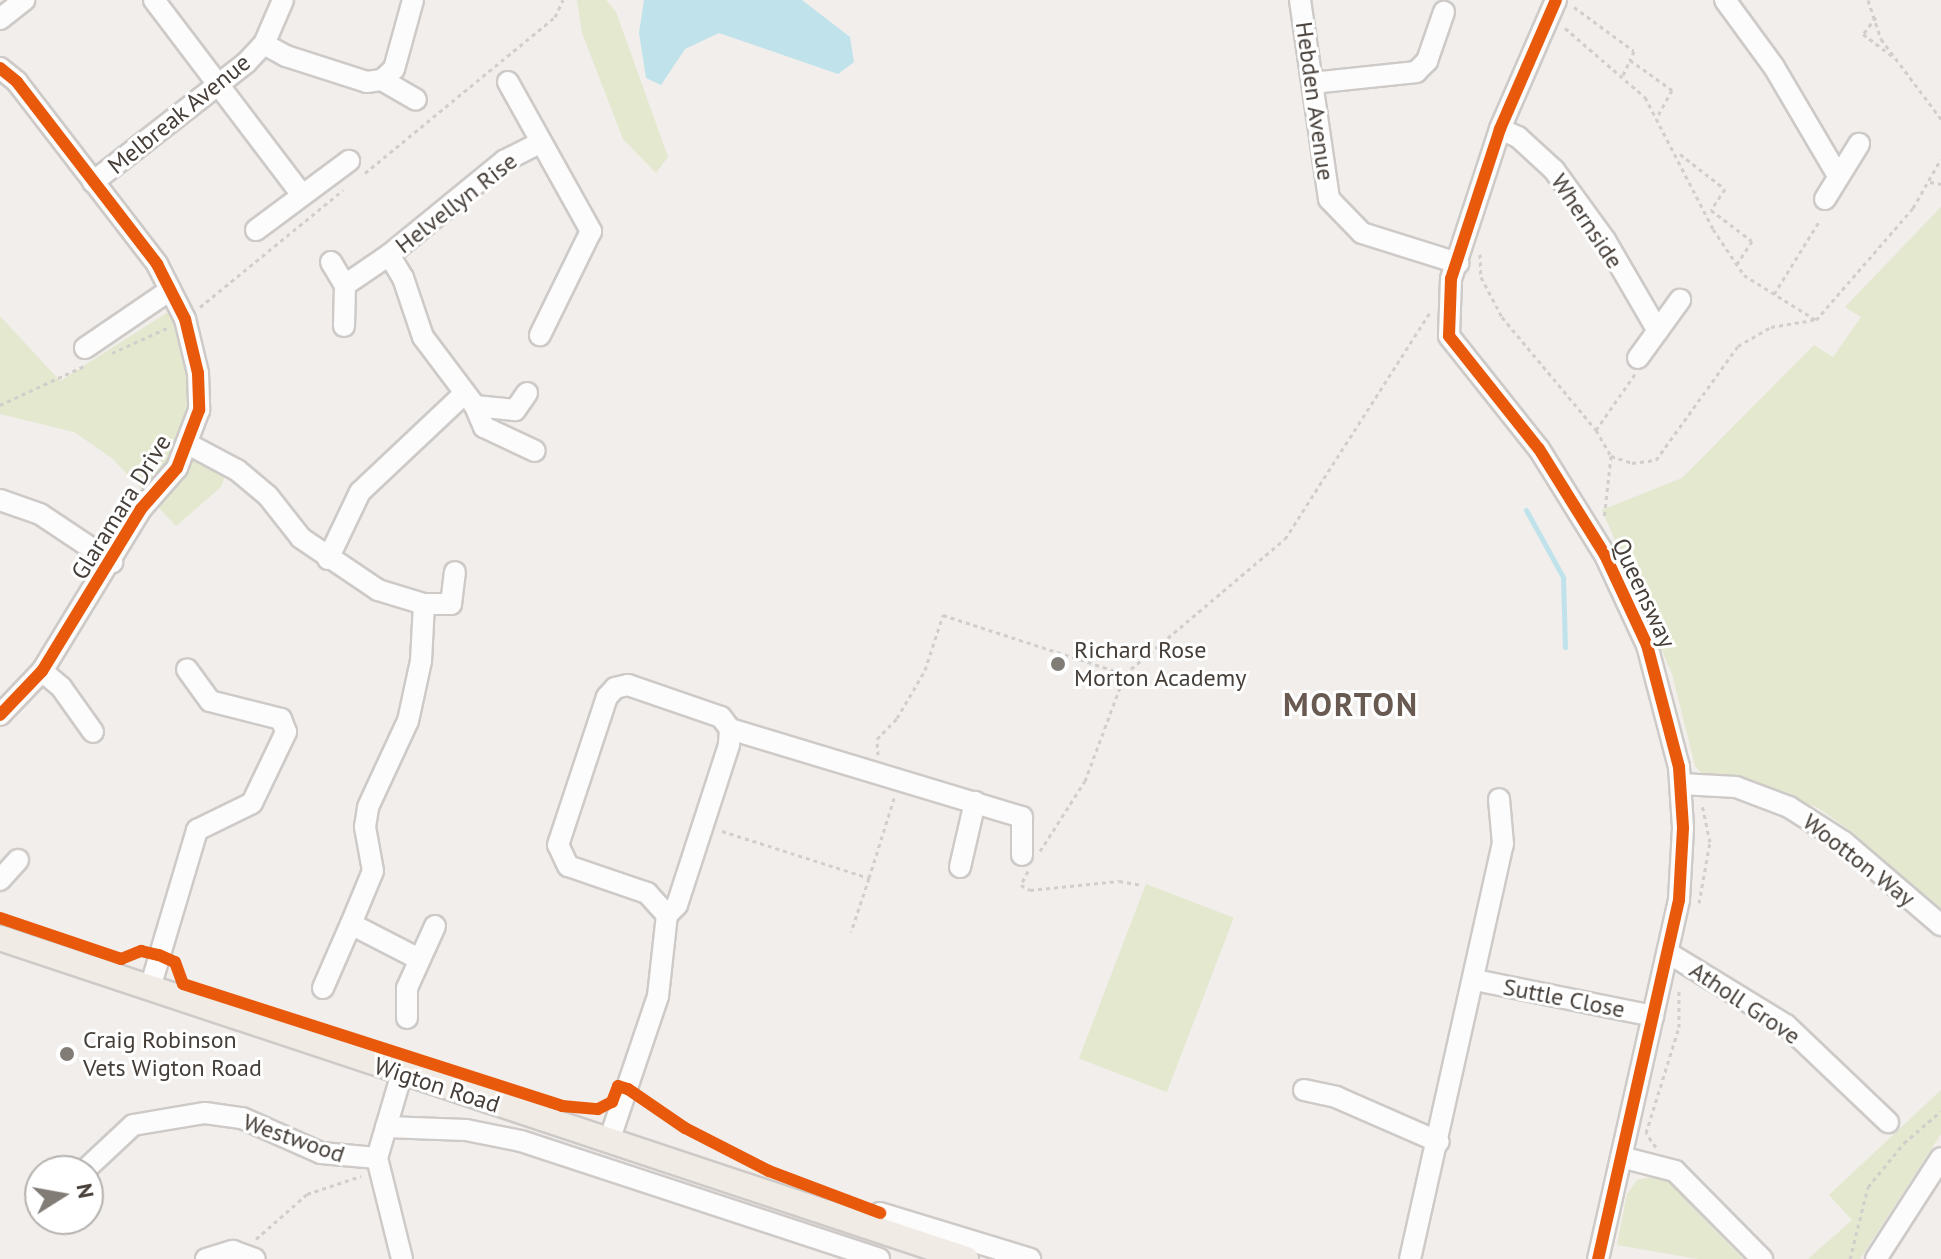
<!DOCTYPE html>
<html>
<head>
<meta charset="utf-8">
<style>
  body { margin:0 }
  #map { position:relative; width:1941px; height:1259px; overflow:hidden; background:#f1eeeb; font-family:"PT Sans",sans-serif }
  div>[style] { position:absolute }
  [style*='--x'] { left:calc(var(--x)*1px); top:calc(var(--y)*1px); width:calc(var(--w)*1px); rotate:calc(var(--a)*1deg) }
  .green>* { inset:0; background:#e3e8ce; transform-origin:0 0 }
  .water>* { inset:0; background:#c0e2eb }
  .stream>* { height:5px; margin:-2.5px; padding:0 2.5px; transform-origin:2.5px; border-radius:2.5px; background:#c0e2eb }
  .path>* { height:3px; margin-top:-1.5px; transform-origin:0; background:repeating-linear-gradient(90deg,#d1cecb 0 4px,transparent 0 8px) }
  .roads { filter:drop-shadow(2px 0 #cdcac8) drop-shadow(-2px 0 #cdcac8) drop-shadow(0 2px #cdcac8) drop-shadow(0 -2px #cdcac8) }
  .minor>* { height:20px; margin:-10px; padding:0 10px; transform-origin:10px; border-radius:10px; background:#fdfcfc }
  .major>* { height:24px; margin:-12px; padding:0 12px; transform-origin:12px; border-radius:12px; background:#f0ebe5 }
  .cycleway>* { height:12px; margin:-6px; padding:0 6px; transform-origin:6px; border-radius:6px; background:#e8590c }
  .dots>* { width:22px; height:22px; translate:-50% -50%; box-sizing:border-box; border:4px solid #fff; border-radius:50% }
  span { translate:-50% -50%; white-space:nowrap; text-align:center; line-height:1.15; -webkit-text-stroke:6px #fff; paint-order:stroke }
  .street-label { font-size:24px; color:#463e38 }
  .poi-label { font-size:24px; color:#463e38 }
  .left { translate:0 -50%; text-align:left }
  .district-label { font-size:32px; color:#685a50; font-weight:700; letter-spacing:2px }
  .north { position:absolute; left:24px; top:1155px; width:80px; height:80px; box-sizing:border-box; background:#fff; border:2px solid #b5b2af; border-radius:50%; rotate:79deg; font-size:22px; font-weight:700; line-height:32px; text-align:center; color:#463e38 }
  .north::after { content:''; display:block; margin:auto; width:28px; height:36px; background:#827c77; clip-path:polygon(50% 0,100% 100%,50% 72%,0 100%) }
</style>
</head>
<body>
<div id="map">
  <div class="green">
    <div style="clip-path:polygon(577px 0,606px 0,616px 12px,668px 157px,656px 173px,623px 139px,582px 33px)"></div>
    <div style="clip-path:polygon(1941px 207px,1941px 917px,1856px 843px,1854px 833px,1815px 806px,1799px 805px,1746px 781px,1703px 775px,1695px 766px,1672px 674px,1602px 510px,1682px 478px,1814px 345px,1833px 357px,1861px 317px,1845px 307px)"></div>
    <div style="clip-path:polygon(173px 309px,193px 373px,185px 445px,228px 468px,221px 487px,176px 526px,112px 458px,74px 432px,0 414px,0 316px,60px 381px)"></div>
    <div style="left:1146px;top:884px;width:94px;height:187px;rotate:21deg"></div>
    <div style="clip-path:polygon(1941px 1090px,1941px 1134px,1860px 1259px,1808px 1259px,1852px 1220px,1829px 1195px)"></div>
    <div style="clip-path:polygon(1652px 1177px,1669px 1182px,1743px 1259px,1698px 1259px,1617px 1245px,1627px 1194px,1637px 1180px)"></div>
  </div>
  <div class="water">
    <div style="clip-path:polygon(644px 0,802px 0,850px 37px,854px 62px,838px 74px,719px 33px,685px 49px,661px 85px,646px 78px,639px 33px)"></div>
  </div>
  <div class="stream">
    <div style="--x:1526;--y:510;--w:77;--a:61.1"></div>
    <div style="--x:1563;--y:577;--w:70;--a:88.4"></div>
  </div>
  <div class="path">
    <div style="--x:1868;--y:0;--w:41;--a:71.6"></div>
    <div style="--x:1881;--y:39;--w:100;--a:53.1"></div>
    <div style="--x:1574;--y:7;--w:74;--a:36.3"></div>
    <div style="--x:1634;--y:51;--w:10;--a:114"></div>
    <div style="--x:1630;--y:60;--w:52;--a:35.5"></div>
    <div style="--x:1672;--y:90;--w:29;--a:119"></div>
    <div style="--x:1876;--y:17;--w:21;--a:127"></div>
    <div style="--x:1863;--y:34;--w:39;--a:37"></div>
    <div style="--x:1565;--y:28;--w:106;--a:40.8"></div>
    <div style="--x:1645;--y:97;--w:148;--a:62.7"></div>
    <div style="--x:1713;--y:229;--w:55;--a:56"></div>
    <div style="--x:1744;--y:275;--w:85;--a:32"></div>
    <div style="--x:1816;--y:320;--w:148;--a:-49.1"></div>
    <div style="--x:1913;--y:208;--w:56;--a:-60.3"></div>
    <div style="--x:1623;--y:75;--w:17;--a:-65"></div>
    <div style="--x:1680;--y:154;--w:57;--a:37.9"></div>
    <div style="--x:1725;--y:189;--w:25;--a:124"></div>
    <div style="--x:1711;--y:210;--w:51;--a:37.1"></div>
    <div style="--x:1752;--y:241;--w:27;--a:123"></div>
    <div style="--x:365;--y:173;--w:246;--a:-39.4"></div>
    <div style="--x:555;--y:17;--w:19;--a:-65"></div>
    <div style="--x:1930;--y:182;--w:11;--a:10"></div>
    <div style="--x:1480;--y:254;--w:23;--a:88"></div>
    <div style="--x:1481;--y:277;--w:45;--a:62.3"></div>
    <div style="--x:1502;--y:317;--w:147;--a:50.2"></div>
    <div style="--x:1596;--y:430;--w:30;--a:60"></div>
    <div style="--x:1611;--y:456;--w:63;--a:96.3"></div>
    <div style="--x:1774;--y:294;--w:87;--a:-58.1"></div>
    <div style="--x:200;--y:307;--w:185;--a:-39.3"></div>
    <div style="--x:112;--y:353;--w:60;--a:-24.4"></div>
    <div style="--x:0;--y:405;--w:93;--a:-24.9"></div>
    <div style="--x:1596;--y:430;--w:68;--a:-55.1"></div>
    <div style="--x:1611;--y:456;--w:22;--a:18"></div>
    <div style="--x:1632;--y:463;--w:24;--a:-7"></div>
    <div style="--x:1656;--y:460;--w:140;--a:-54.3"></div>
    <div style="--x:1738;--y:346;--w:38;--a:-30"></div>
    <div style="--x:1771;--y:327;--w:43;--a:-9.5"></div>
    <div style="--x:878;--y:755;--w:16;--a:-94"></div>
    <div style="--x:877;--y:739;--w:29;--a:-46"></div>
    <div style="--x:897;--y:718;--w:56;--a:-59.7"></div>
    <div style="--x:925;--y:670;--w:58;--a:-71.9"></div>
    <div style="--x:943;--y:615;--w:191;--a:18"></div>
    <div style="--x:722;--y:831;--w:154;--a:17.7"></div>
    <div style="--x:869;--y:878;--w:57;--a:108.4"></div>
    <div style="--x:1040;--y:851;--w:83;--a:-57.3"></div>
    <div style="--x:1085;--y:781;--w:114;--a:-69.5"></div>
    <div style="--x:1125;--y:674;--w:209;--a:-40.2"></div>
    <div style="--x:1285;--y:539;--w:271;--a:-57.4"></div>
    <div style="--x:1028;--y:871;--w:16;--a:117"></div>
    <div style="--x:1021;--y:885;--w:10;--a:29"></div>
    <div style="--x:1030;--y:890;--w:89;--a:-5.8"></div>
    <div style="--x:1119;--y:881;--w:23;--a:10"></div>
    <div style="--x:869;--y:878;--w:84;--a:-72.6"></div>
    <div style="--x:1699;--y:903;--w:62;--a:-79.8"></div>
    <div style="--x:1710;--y:842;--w:38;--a:-102"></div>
    <div style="--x:1656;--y:1147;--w:17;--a:-126"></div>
    <div style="--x:1646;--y:1133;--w:111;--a:-72.7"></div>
    <div style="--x:1679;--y:1027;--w:38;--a:-90"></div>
    <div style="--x:256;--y:1239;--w:68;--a:-41.4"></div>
    <div style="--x:307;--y:1194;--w:57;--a:-18.4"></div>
    <div style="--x:1850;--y:1259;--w:74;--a:-76"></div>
    <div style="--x:1868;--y:1187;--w:57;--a:-50.7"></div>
    <div style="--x:1904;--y:1143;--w:49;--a:-40.9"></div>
  </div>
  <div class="roads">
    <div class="minor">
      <div style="--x:154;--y:0;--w:245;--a:52.8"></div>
      <div style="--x:1300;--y:0;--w:201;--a:81.7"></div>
      <div style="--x:1329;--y:199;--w:47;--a:45.9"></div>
      <div style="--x:1362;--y:233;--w:101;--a:17.4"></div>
      <div style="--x:1556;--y:0;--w:141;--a:113.5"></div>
      <div style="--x:1500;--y:129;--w:158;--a:108.1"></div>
      <div style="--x:1451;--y:279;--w:57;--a:92"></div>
      <div style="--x:1449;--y:336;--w:144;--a:51.5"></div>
      <div style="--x:1539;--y:449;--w:125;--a:58.1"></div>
      <div style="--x:1605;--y:555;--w:99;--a:65"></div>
      <div style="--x:1647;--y:645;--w:126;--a:75.3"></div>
      <div style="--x:1679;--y:767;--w:61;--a:86.2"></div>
      <div style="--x:1683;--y:828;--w:72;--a:93.2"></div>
      <div style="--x:1679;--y:900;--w:368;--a:102.7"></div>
      <div style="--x:1725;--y:0;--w:83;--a:53.8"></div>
      <div style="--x:1774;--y:67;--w:124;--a:59.5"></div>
      <div style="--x:0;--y:19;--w:31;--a:-38"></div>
      <div style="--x:264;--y:44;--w:25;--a:29"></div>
      <div style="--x:286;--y:56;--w:85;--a:17.8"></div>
      <div style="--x:367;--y:82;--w:15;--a:-8"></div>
      <div style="--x:382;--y:80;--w:16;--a:-43"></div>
      <div style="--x:394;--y:69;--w:72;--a:-74.6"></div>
      <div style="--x:0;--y:68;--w:22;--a:39"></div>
      <div style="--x:17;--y:82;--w:230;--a:52.4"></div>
      <div style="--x:157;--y:264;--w:62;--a:63"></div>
      <div style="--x:185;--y:319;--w:56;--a:76.5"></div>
      <div style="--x:198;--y:373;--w:37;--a:88"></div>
      <div style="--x:199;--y:410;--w:62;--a:110.8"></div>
      <div style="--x:177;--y:468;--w:55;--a:131.3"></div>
      <div style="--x:141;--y:509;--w:190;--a:121.4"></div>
      <div style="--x:42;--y:671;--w:61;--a:133.7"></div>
      <div style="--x:382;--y:80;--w:39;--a:30"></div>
      <div style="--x:508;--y:82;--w:171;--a:60.9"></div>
      <div style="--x:591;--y:231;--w:116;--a:116.1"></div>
      <div style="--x:1312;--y:83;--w:105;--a:-6"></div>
      <div style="--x:1416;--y:72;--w:16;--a:-45"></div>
      <div style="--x:1427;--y:61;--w:52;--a:-70.9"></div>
      <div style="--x:1500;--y:129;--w:20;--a:24"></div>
      <div style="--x:1518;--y:137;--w:49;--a:42.5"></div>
      <div style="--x:1554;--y:170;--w:87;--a:53.9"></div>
      <div style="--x:1605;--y:240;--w:105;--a:59.8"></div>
      <div style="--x:93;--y:182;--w:194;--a:-37.9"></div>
      <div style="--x:246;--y:63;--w:26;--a:-47"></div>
      <div style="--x:264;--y:44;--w:48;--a:-66.6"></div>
      <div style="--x:1825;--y:199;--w:65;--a:-58.3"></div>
      <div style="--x:256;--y:230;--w:116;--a:-36.6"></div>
      <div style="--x:331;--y:262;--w:27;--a:59"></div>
      <div style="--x:344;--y:326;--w:41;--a:-88.6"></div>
      <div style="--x:345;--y:285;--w:53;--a:-34.3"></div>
      <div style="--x:85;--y:348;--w:103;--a:-34.3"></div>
      <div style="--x:1638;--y:358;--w:72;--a:-54.1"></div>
      <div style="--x:527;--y:393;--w:21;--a:125"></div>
      <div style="--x:515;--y:410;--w:40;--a:-174.3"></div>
      <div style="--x:475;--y:406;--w:23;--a:67"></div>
      <div style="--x:484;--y:427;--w:56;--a:25.2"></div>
      <div style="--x:475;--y:406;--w:86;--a:-127"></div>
      <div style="--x:423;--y:337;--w:62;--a:-108.7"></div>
      <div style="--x:403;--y:278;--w:27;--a:-121"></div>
      <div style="--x:389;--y:255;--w:149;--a:-39.3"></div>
      <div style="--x:504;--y:161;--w:39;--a:-27"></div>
      <div style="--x:188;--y:444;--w:55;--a:28"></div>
      <div style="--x:237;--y:470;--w:40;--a:40"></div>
      <div style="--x:268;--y:496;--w:53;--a:51.8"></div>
      <div style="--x:301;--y:538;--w:93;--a:34"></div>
      <div style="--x:378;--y:590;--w:48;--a:16.9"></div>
      <div style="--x:424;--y:604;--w:27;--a:0"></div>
      <div style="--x:451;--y:604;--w:32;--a:-83"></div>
      <div style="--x:0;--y:500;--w:42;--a:19.3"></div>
      <div style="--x:40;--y:514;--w:87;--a:33.7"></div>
      <div style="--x:328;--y:559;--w:74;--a:-64.5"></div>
      <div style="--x:360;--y:492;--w:141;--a:-43.3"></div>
      <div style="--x:42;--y:671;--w:25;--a:40"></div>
      <div style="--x:61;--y:687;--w:55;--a:54.6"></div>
      <div style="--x:730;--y:729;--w:305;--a:16.8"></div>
      <div style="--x:1022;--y:817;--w:38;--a:90"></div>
      <div style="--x:1681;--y:784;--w:55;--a:3.1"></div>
      <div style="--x:1736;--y:787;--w:57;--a:20.7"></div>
      <div style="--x:1789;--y:807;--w:65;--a:32.5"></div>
      <div style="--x:1844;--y:842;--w:128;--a:40.6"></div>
      <div style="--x:960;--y:867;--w:67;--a:-77"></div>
      <div style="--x:0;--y:880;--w:27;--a:-48"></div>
      <div style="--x:1670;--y:954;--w:136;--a:31.5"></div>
      <div style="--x:1786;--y:1025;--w:141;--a:43.6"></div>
      <div style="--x:419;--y:959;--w:76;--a:-152.8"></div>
      <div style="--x:351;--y:924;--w:57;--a:-67.5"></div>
      <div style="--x:373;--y:871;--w:45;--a:-100.3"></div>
      <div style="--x:365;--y:827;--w:20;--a:-81"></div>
      <div style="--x:368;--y:807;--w:95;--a:-65.1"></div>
      <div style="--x:408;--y:721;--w:61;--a:-77.8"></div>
      <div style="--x:421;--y:661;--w:57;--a:-87"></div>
      <div style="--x:1475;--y:980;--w:182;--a:11.4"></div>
      <div style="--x:150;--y:988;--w:165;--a:-73.4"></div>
      <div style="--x:197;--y:830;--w:61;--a:-26.1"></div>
      <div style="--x:252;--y:803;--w:79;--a:-64.4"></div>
      <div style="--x:286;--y:732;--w:14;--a:-111"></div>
      <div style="--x:281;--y:719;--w:73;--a:-165.8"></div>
      <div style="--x:210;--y:701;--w:39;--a:-126"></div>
      <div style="--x:323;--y:988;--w:70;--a:-66.4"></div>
      <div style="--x:407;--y:1018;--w:30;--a:-90"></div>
      <div style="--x:407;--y:988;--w:68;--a:-65.7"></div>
      <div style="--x:402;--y:1073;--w:89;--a:106.4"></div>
      <div style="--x:377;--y:1158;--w:104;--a:76.1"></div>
      <div style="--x:1304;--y:1090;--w:33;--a:12"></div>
      <div style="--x:1336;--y:1097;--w:112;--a:23.6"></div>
      <div style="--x:386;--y:1127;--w:80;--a:2.1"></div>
      <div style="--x:466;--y:1130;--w:56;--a:11.3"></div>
      <div style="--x:521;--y:1141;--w:377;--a:18.2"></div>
      <div style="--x:609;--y:1141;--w:153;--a:-71.3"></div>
      <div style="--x:658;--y:996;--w:81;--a:-83.7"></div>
      <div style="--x:667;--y:915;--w:30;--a:-132"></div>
      <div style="--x:647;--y:893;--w:83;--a:-161.1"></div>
      <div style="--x:568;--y:866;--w:23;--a:-115"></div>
      <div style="--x:558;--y:845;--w:156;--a:-71.7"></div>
      <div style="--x:607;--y:697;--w:12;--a:-48"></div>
      <div style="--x:615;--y:688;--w:13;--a:-13"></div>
      <div style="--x:628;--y:685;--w:98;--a:19"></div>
      <div style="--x:721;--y:717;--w:15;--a:53"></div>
      <div style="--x:730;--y:729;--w:16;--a:94"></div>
      <div style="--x:729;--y:745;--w:168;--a:108"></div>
      <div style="--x:677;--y:905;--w:14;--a:135"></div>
      <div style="--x:1621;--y:1157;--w:56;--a:14.5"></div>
      <div style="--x:1675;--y:1171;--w:124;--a:45.3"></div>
      <div style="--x:86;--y:1169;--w:64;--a:-43.1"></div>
      <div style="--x:133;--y:1125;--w:73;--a:-9.5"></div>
      <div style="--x:205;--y:1113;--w:37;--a:8"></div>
      <div style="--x:242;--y:1118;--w:86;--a:23.9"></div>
      <div style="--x:321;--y:1153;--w:56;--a:5.1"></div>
      <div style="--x:876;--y:1229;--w:16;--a:-76"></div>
      <div style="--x:880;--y:1213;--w:157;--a:17"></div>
      <div style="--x:206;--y:1259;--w:28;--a:-17"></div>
      <div style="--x:233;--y:1251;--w:23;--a:20"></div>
      <div style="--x:1410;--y:1259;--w:425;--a:-77.4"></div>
      <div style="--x:1503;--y:844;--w:45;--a:-95.1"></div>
      <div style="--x:1876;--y:1259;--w:120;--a:-57.2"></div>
    </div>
    <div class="major">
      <div style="--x:0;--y:938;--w:1018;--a:18.38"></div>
    </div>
  </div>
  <div class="cycleway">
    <div style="--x:1556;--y:0;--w:141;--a:113.5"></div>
    <div style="--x:1500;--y:129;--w:158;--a:108.1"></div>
    <div style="--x:1451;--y:279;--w:57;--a:92"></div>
    <div style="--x:1449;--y:336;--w:144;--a:51.5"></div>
    <div style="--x:1539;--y:449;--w:125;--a:58.1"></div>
    <div style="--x:1605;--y:555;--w:99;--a:65"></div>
    <div style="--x:1647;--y:645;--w:126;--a:75.3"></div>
    <div style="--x:1679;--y:767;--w:61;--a:86.2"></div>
    <div style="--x:1683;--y:828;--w:72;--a:93.2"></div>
    <div style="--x:1679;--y:900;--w:368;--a:102.7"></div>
    <div style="--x:0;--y:68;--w:22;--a:39"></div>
    <div style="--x:17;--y:82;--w:230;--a:52.4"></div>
    <div style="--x:157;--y:264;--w:62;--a:63"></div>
    <div style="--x:185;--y:319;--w:56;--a:76.5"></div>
    <div style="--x:198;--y:373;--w:37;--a:88"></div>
    <div style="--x:199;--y:410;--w:62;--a:110.8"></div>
    <div style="--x:177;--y:468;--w:55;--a:131.3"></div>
    <div style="--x:141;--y:509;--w:190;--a:121.4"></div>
    <div style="--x:42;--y:671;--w:61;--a:133.7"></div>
    <div style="--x:0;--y:918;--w:128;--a:18.7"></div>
    <div style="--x:121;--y:959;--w:22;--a:-22"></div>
    <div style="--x:141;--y:951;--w:18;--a:13"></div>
    <div style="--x:159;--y:955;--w:17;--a:24"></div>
    <div style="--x:175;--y:962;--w:23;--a:70"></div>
    <div style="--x:183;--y:984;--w:398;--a:17.8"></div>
    <div style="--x:562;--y:1106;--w:36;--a:5"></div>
    <div style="--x:598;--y:1109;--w:16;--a:-27"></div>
    <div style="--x:612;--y:1102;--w:17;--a:-69"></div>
    <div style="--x:618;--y:1086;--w:10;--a:17"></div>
    <div style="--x:628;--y:1089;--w:69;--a:34.4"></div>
    <div style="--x:685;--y:1128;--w:94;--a:27.1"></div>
    <div style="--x:769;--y:1171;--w:119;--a:20.7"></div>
  </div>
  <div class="dots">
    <div style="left:1058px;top:664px;background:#827c77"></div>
    <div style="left:67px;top:1054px;background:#827c77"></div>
  </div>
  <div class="street-label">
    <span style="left:1315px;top:101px;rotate:82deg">Hebden Avenue</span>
    <span style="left:179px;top:114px;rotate:-39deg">Melbreak Avenue</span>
    <span style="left:456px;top:203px;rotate:-38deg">Helvellyn Rise</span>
    <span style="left:1587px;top:221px;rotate:56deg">Whernside</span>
    <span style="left:121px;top:507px;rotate:-58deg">Glaramara Drive</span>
    <span style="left:1644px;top:593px;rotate:65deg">Queensway</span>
    <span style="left:1859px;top:860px;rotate:38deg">Wootton Way</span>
    <span style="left:1564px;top:998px;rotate:11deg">Suttle Close</span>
    <span style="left:1745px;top:1003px;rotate:34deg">Atholl Grove</span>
    <span style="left:437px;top:1085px;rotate:18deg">Wigton Road</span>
    <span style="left:294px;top:1138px;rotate:19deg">Westwood</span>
  </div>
  <div class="poi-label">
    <span class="left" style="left:1074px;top:664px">Richard Rose<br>Morton Academy</span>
    <span class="left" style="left:83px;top:1054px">Craig Robinson<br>Vets Wigton Road</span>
  </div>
  <div class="district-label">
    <span style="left:1351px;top:704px">MORTON</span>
  </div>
  <div class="north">N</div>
</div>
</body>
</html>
